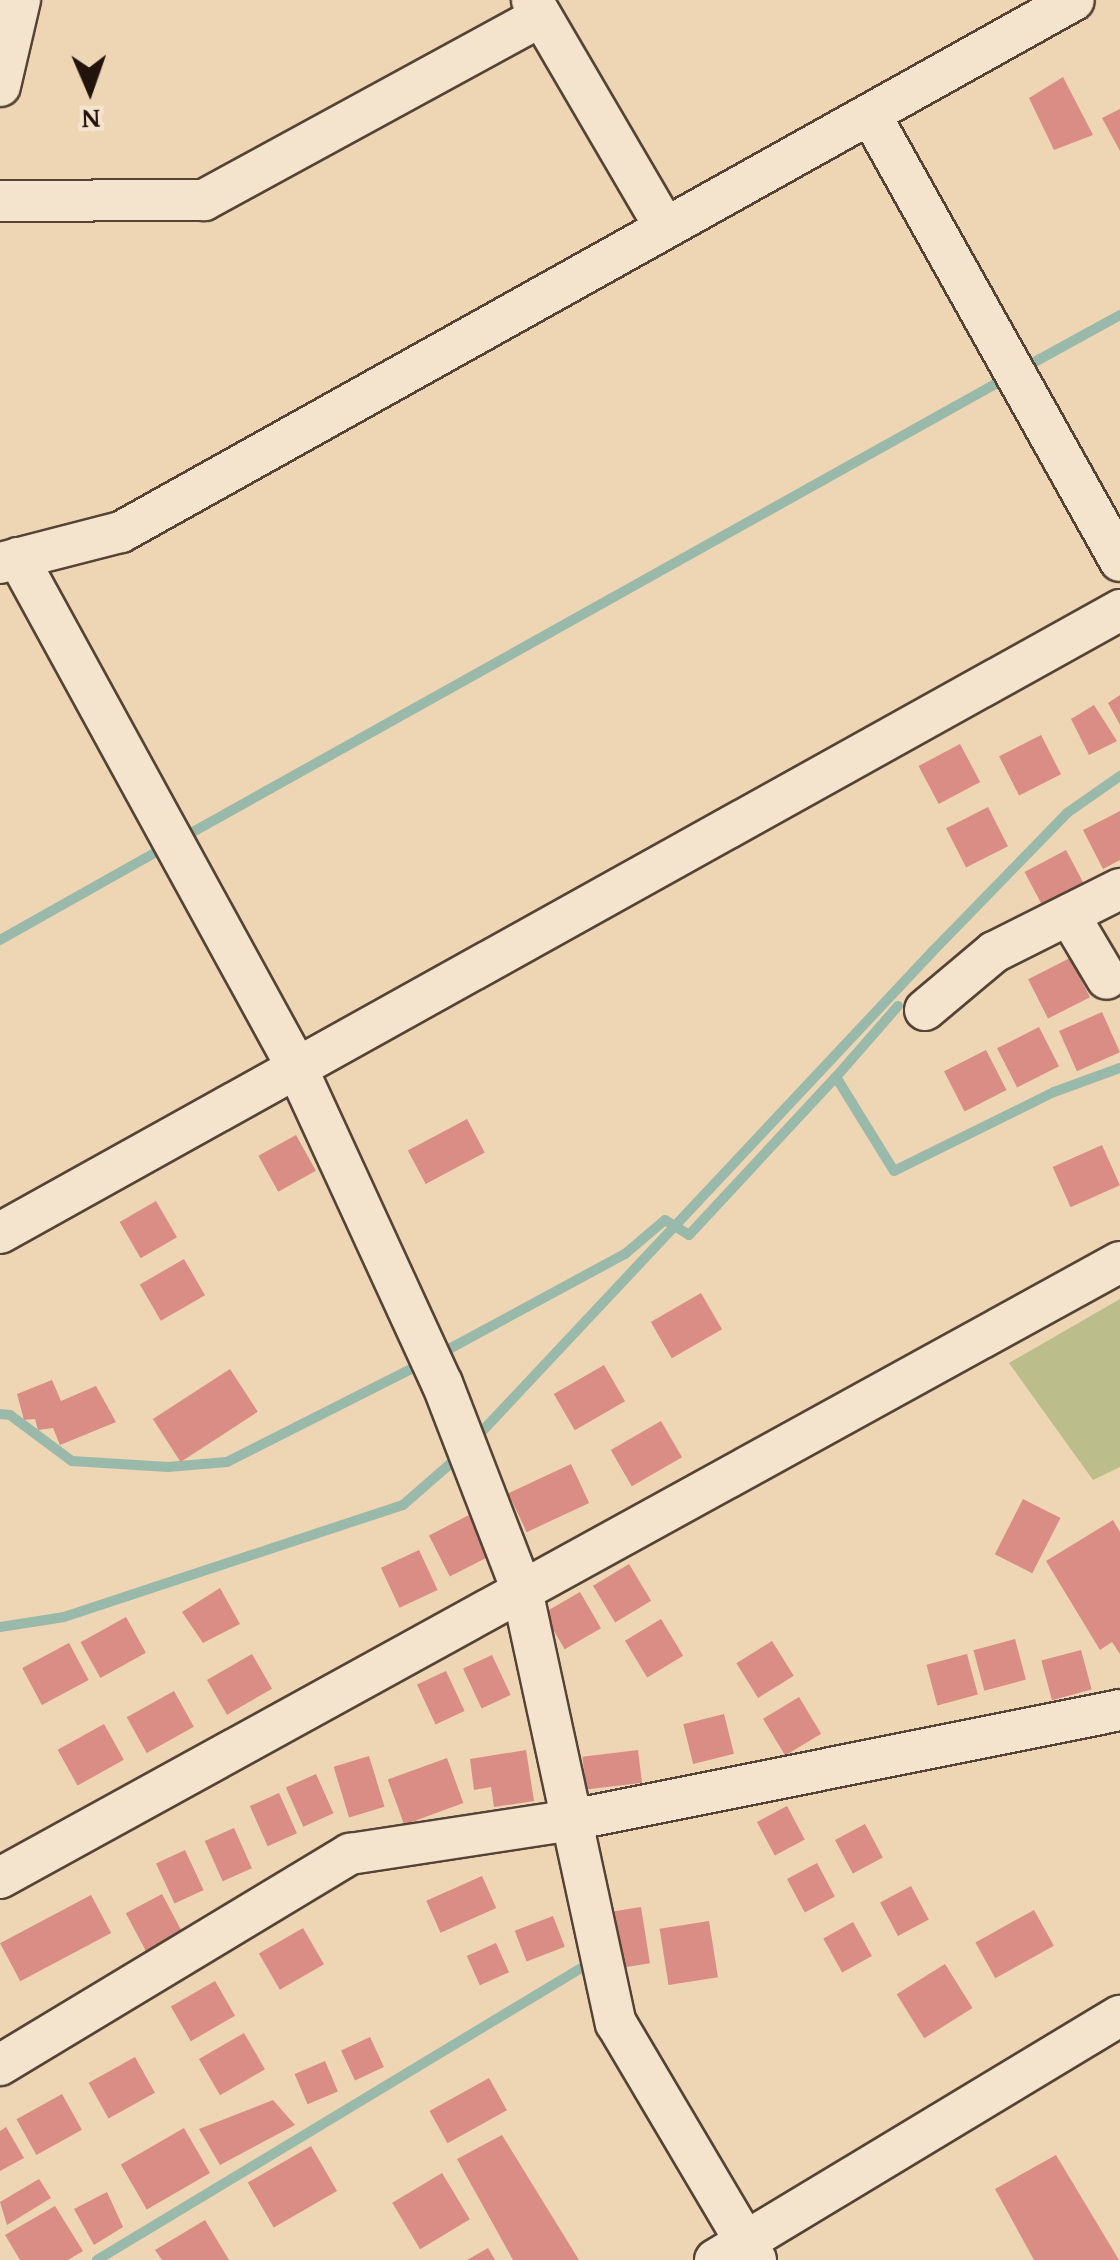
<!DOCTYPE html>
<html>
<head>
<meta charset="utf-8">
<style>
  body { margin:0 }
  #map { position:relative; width:1120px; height:2260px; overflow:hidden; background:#eed5b4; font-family:"Gentium Book Plus",serif }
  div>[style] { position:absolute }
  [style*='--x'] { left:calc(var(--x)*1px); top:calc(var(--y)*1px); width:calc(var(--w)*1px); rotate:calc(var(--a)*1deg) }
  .green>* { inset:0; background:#bbbd8b }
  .stream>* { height:10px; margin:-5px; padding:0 5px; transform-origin:5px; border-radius:5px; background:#99b9ab }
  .building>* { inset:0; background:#da8d85; transform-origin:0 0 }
  .roads { filter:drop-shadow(2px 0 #554436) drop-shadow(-2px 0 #554436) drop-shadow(0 2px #554436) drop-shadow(0 -2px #554436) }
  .minor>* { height:40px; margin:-20px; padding:0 20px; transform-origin:20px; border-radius:20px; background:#f4e4ce }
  span { translate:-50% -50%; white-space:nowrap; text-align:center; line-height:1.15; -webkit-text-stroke:8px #f4e4ce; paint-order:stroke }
  .north { position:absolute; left:40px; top:40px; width:100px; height:100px; -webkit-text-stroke:8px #f4e4ce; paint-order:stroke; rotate:178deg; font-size:28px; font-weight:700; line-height:40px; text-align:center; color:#22130c }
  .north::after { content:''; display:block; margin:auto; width:35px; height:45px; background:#22130c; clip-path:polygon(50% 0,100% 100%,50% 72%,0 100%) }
</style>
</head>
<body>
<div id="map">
  <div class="green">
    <div style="clip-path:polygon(1120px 1299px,1120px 1467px,1093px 1480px,1009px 1363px)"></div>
  </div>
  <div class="stream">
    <div style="--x:1020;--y:370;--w:114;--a:-28.8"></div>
    <div style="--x:182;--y:838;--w:944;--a:-29.17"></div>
    <div style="--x:0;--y:940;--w:192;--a:-29.4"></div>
    <div style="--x:898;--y:1006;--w:94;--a:131.1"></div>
    <div style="--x:836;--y:1077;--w:110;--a:58.3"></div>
    <div style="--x:894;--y:1171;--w:178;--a:-26.3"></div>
    <div style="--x:1054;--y:1092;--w:70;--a:-20"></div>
    <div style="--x:438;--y:1355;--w:213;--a:-28.4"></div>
    <div style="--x:625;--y:1254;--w:52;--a:-40.4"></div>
    <div style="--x:665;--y:1220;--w:28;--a:32"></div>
    <div style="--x:689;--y:1235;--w:216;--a:-47.1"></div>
    <div style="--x:0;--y:1414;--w:10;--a:6"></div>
    <div style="--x:10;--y:1415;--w:77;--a:36.6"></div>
    <div style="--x:72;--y:1461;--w:96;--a:3.6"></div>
    <div style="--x:168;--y:1467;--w:59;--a:-4.8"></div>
    <div style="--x:227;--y:1462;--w:220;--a:-26.8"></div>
    <div style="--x:473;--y:1441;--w:671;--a:-46.81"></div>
    <div style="--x:932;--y:952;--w:194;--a:-45.8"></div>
    <div style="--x:1067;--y:813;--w:65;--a:-34.9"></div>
    <div style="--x:0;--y:1627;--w:65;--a:-8.9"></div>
    <div style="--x:64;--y:1617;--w:357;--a:-18.3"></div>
    <div style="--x:403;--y:1505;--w:73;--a:-41.1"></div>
    <div style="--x:97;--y:2260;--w:565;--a:-31.1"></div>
  </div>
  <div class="building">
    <div style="clip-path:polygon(1063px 77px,1093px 135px,1054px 150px,1029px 98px)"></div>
    <div style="clip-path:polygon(1120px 109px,1120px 151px,1102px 118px)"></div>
    <div style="clip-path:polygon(1120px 695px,1120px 725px,1108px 703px)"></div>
    <div style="clip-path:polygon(1094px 705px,1117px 741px,1089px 755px,1071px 719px)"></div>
    <div style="left:1041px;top:735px;width:44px;height:47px;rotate:63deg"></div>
    <div style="left:960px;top:744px;width:43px;height:47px;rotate:62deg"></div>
    <div style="left:988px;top:807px;width:44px;height:47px;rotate:63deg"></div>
    <div style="clip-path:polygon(1120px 811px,1120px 860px,1103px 869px,1083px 830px)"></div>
    <div style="left:1066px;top:850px;width:43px;height:47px;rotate:62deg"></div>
    <div style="left:1070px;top:958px;width:44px;height:47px;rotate:63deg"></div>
    <div style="left:1102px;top:1012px;width:44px;height:47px;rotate:66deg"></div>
    <div style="left:1039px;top:1027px;width:44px;height:47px;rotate:63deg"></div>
    <div style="left:986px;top:1050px;width:45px;height:47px;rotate:63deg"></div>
    <div style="left:467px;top:1119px;width:38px;height:67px;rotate:62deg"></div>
    <div style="left:296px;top:1135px;width:41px;height:43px;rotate:61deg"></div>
    <div style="left:1102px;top:1145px;width:44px;height:54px;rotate:66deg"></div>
    <div style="left:156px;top:1201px;width:42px;height:42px;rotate:60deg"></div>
    <div style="left:184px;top:1259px;width:42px;height:51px;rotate:60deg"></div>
    <div style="left:701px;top:1293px;width:42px;height:58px;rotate:60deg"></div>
    <div style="left:604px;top:1365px;width:42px;height:58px;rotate:60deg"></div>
    <div style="left:230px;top:1369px;width:51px;height:92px;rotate:57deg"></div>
    <div style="clip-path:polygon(52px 1380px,61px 1401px,96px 1386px,116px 1422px,60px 1445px,53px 1428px,38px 1430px,35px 1419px,24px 1420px,17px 1394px)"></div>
    <div style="left:661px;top:1421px;width:42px;height:58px;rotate:60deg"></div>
    <div style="left:571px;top:1464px;width:43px;height:69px;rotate:65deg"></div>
    <div style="left:1023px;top:1499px;width:42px;height:62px;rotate:27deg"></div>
    <div style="left:469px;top:1515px;width:46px;height:45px;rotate:63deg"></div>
    <div style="clip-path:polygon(1113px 1520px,1120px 1532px,1120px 1654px,1112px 1642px,1100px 1650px,1046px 1561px)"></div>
    <div style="left:419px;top:1550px;width:44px;height:42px;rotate:65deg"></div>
    <div style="left:629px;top:1564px;width:43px;height:42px;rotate:59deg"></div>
    <div style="clip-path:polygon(220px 1588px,240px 1624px,203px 1643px,182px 1612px)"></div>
    <div style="left:580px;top:1592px;width:42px;height:42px;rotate:60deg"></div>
    <div style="left:126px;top:1617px;width:41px;height:52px;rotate:61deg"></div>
    <div style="left:661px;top:1619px;width:43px;height:42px;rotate:59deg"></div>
    <div style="left:1015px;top:1639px;width:42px;height:43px;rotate:75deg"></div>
    <div style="left:772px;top:1641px;width:41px;height:42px;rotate:58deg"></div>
    <div style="left:69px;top:1643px;width:42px;height:53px;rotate:62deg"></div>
    <div style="left:1081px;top:1650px;width:41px;height:41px;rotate:75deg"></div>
    <div style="left:252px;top:1654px;width:40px;height:52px;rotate:60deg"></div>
    <div style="left:967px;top:1654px;width:42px;height:42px;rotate:75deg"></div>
    <div style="left:492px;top:1655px;width:44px;height:32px;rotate:65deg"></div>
    <div style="left:446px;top:1671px;width:44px;height:32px;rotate:65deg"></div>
    <div style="left:174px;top:1691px;width:41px;height:54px;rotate:61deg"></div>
    <div style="left:799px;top:1697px;width:43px;height:42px;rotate:59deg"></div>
    <div style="left:724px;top:1714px;width:41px;height:42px;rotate:76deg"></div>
    <div style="left:104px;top:1724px;width:41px;height:53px;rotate:61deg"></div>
    <div style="clip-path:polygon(526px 1750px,534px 1801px,494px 1807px,491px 1787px,474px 1790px,470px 1759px)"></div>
    <div style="left:638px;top:1750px;width:33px;height:56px;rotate:83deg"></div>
    <div style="left:369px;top:1756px;width:53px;height:37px;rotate:73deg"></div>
    <div style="left:447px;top:1758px;width:48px;height:63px;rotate:70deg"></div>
    <div style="left:316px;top:1774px;width:43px;height:33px;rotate:66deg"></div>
    <div style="left:279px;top:1793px;width:44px;height:32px;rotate:66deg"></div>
    <div style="left:787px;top:1806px;width:38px;height:34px;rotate:62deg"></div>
    <div style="left:865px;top:1824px;width:38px;height:34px;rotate:62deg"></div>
    <div style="left:234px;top:1828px;width:44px;height:32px;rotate:66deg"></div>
    <div style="left:185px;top:1850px;width:44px;height:32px;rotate:65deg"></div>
    <div style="left:817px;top:1863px;width:38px;height:34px;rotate:62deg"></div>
    <div style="left:482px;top:1876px;width:35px;height:61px;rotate:66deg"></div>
    <div style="left:911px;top:1886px;width:38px;height:35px;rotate:62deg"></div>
    <div style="left:162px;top:1894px;width:45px;height:41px;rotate:62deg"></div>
    <div style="left:91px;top:1895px;width:43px;height:103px;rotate:62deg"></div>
    <div style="left:641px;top:1907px;width:57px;height:35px;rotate:81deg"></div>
    <div style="left:1034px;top:1910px;width:41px;height:67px;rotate:61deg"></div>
    <div style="left:553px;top:1916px;width:33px;height:41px;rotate:69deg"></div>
    <div style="left:709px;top:1921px;width:57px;height:50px;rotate:81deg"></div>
    <div style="left:853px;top:1922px;width:39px;height:34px;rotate:61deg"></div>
    <div style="left:303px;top:1928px;width:42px;height:51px;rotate:60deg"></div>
    <div style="left:496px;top:1943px;width:32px;height:32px;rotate:66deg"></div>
    <div style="left:945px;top:1964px;width:52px;height:57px;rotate:58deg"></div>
    <div style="left:215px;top:1981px;width:40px;height:51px;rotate:60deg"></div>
    <div style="left:244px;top:2033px;width:42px;height:52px;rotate:60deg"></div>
    <div style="left:370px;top:2037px;width:33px;height:32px;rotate:65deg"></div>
    <div style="left:135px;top:2057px;width:41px;height:53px;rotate:61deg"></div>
    <div style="left:325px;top:2061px;width:33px;height:33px;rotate:67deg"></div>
    <div style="left:489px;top:2078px;width:37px;height:68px;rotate:61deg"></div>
    <div style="left:62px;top:2094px;width:41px;height:52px;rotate:61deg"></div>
    <div style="clip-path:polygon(273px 2100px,295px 2125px,220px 2165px,199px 2129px)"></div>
    <div style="clip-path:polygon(6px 2127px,24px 2158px,0 2171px,0 2131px)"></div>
    <div style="left:184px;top:2128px;width:52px;height:73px;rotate:60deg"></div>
    <div style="clip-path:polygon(502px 2135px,579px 2260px,513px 2260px,457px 2159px)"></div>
    <div style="left:311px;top:2146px;width:52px;height:73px;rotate:60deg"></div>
    <div style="clip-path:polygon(1056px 2155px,1119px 2260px,1034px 2260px,995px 2189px)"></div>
    <div style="left:442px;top:2173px;width:54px;height:58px;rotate:59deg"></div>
    <div style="clip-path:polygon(39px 2179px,51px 2198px,7px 2225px,0 2202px)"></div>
    <div style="clip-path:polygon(107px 2192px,123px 2227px,94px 2245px,74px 2209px)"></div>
    <div style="clip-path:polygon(55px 2206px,83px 2251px,68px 2260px,20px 2260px,5px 2235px)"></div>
    <div style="clip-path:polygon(205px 2220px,229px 2260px,162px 2260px,155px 2250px)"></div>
    <div style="clip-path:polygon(488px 2248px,495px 2260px,467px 2260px)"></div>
  </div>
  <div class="roads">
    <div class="minor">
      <div style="--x:532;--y:0;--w:264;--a:59.7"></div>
      <div style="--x:0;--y:86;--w:88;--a:-76.9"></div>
      <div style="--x:870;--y:114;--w:512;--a:60.78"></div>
      <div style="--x:0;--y:201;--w:204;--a:-0.3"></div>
      <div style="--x:204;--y:200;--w:383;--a:-28.6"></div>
      <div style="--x:18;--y:558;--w:577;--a:61.3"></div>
      <div style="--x:295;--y:1064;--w:351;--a:65.3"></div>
      <div style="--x:442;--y:1383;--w:222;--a:68.9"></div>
      <div style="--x:522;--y:1590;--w:443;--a:77.8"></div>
      <div style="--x:616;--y:2023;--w:275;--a:59.4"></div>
      <div style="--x:0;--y:563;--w:125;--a:-14.4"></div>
      <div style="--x:121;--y:532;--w:1091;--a:-29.17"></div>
      <div style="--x:1069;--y:915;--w:74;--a:59.3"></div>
      <div style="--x:925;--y:1010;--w:90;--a:-40"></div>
      <div style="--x:994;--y:952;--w:141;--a:-26.6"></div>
      <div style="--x:0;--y:1233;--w:1282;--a:-29.08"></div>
      <div style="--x:0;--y:1878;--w:1278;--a:-28.81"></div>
      <div style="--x:0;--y:2065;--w:409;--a:-31.1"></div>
      <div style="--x:350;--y:1854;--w:225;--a:-8.7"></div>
      <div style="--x:572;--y:1820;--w:559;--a:-11.35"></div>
      <div style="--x:715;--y:2260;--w:473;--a:-31.1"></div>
    </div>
  </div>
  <div class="north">N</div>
</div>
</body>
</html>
